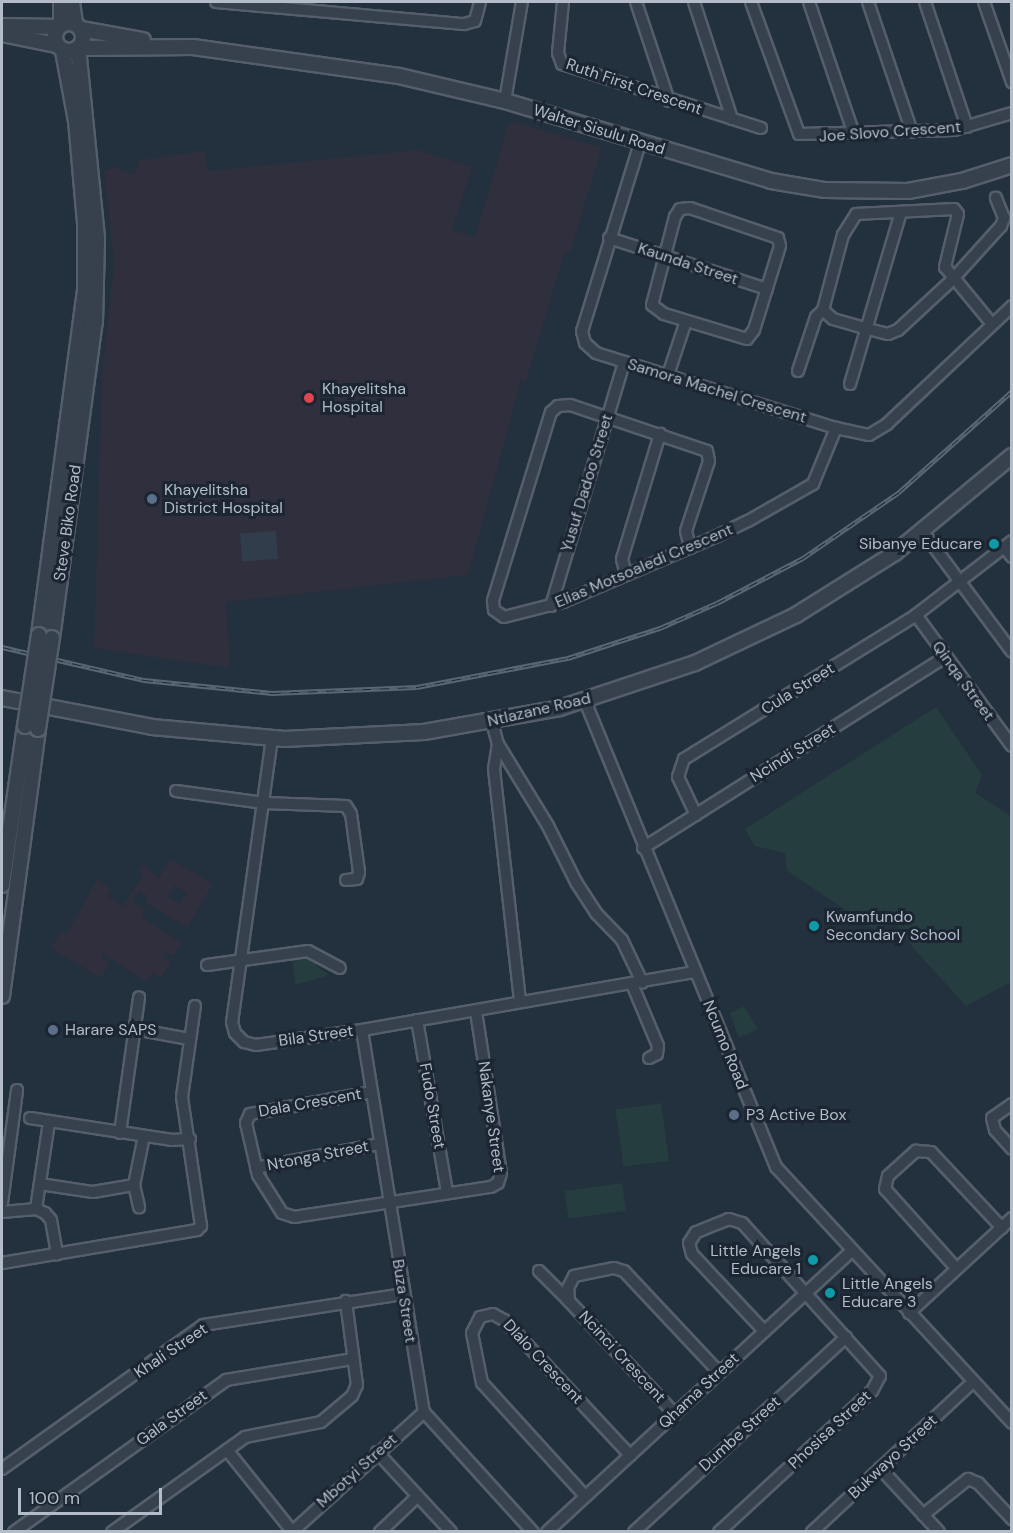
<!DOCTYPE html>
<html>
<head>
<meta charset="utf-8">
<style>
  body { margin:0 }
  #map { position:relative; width:1013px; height:1533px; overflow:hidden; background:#23303d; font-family:"DM Sans",sans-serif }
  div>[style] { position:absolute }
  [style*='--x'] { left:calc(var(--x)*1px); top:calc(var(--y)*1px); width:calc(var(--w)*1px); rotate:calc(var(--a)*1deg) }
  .medical>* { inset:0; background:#302f3e }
  .airport>* { inset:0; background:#313d4a; transform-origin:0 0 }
  .green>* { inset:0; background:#253d3e; transform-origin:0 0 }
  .roads { filter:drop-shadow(2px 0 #555f6b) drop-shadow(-2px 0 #555f6b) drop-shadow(0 2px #555f6b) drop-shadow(0 -2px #555f6b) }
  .minor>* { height:10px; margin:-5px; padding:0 5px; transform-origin:5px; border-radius:5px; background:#37414d }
  .tertiary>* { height:14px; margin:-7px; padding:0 7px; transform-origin:7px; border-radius:7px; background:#37414d }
  .tertiary>.ring { margin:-7px; padding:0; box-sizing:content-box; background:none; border:14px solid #37414d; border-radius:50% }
  .rail>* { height:5px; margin-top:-2.5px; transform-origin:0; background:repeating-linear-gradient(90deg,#1c2632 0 9px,#596674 0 18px); box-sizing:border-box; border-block:2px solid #596674 }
  .bridges { filter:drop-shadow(2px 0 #555f6b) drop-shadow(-2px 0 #555f6b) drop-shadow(0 2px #555f6b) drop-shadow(0 -2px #555f6b) }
  .tertiary-bridge>* { height:14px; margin:-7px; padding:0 7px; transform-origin:7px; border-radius:7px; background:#37414d }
  .dots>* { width:16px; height:16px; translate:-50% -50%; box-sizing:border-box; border:3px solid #1c2632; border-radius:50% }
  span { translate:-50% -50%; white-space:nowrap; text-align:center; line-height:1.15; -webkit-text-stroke:6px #1c2632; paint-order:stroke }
  .street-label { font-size:16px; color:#b3bcc8 }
  .poi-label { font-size:16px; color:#b3bcc8 }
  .left { translate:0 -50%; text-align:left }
  .right { translate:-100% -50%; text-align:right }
  .frame { position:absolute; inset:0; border:3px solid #b3bcc8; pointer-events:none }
  .scale { position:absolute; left:18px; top:1488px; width:144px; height:27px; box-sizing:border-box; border:3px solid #b3bcc8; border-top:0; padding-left:8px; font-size:18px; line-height:21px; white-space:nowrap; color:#b3bcc8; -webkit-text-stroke:4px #1c2632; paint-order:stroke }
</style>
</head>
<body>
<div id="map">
  <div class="medical">
    <div style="clip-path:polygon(515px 122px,602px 148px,570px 252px,565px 251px,526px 381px,521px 380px,468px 575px,226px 602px,230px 668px,94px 648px,102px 377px,114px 264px,104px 171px,114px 167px,134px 175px,140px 160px,205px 151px,207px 171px,417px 150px,472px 167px,452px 230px,475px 237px,508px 126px)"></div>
    <div style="clip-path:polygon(evenodd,170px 859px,213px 884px,187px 927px,145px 902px,148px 896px,139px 891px,132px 901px,145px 910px,141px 917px,182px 943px,173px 956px,166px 952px,163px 956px,171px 961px,161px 978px,153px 973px,147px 982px,103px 954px,101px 958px,110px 963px,101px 978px,51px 948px,61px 932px,66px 935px,97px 880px,111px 889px,107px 896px,123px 906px,143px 875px,139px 872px,143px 864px,159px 878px,170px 859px,175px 885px,187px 893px,180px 904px,168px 897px,175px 885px)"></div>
  </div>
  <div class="airport">
    <div style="left:276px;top:531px;width:28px;height:36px;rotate:86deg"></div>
  </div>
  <div class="green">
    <div style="clip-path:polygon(936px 707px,982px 775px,975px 793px,1011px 816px,1011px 982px,966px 1006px,914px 949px,893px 918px,878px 932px,786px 870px,785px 853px,754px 846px,745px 829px)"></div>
    <div style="clip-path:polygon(309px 954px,315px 958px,316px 966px,330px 975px,295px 985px,292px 956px)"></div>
    <div style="clip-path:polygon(744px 1006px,758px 1029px,739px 1038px,730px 1013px)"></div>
    <div style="left:661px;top:1103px;width:58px;height:46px;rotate:82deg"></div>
    <div style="left:622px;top:1183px;width:28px;height:58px;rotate:82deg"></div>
  </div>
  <div class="roads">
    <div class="minor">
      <div style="--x:216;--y:2;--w:249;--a:5.1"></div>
      <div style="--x:464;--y:24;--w:11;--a:-15"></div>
      <div style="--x:475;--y:21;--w:20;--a:-75"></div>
      <div style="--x:563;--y:2;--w:51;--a:95.6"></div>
      <div style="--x:558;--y:53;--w:12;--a:70"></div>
      <div style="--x:562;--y:64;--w:209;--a:17.8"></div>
      <div style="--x:636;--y:2;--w:104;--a:71.6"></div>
      <div style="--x:694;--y:2;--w:123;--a:72"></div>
      <div style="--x:751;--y:2;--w:140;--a:70"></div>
      <div style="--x:799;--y:134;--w:155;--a:-1.5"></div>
      <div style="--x:954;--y:130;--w:60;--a:-16.3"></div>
      <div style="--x:809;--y:2;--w:139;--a:71.2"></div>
      <div style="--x:868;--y:2;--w:137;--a:71.3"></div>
      <div style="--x:925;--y:2;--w:132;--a:71.4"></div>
      <div style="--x:984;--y:2;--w:85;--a:70.7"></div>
      <div style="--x:505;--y:101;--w:100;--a:-80.3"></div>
      <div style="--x:640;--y:143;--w:197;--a:107.1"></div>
      <div style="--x:582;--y:331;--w:12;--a:76"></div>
      <div style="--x:585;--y:343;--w:15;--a:42"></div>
      <div style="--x:596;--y:353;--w:251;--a:17.4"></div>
      <div style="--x:836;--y:428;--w:34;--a:12"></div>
      <div style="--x:869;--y:435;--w:21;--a:-31"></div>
      <div style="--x:887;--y:424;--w:172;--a:-43.3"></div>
      <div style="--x:690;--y:208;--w:93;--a:18.8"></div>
      <div style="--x:778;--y:238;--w:8;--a:76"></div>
      <div style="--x:780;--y:246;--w:88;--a:107.2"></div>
      <div style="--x:754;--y:330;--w:11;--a:128"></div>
      <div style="--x:747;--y:339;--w:87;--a:-163.2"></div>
      <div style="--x:664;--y:314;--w:15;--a:-143"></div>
      <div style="--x:652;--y:305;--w:91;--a:-75.4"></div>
      <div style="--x:675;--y:217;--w:9;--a:-58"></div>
      <div style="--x:680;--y:209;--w:10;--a:-6"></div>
      <div style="--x:609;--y:238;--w:166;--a:17.9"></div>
      <div style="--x:823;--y:310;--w:13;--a:42"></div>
      <div style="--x:833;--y:319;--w:36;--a:16"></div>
      <div style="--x:868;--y:329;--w:21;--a:14"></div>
      <div style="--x:888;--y:334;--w:11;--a:-22"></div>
      <div style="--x:898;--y:330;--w:74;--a:-42.8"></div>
      <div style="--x:952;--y:280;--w:73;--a:-47.8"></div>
      <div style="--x:1001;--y:226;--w:9;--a:-69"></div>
      <div style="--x:1004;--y:218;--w:22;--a:-112"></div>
      <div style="--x:798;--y:371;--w:57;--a:-71.6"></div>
      <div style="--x:816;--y:317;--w:10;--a:-45"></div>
      <div style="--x:823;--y:310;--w:78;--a:-75.1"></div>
      <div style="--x:843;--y:235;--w:25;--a:-58"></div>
      <div style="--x:856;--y:214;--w:98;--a:-2.9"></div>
      <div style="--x:954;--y:209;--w:6;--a:51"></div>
      <div style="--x:958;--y:214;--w:55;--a:103.8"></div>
      <div style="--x:945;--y:267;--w:74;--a:50.5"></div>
      <div style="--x:668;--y:375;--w:57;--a:-71.6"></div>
      <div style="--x:850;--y:384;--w:179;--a:-73.5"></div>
      <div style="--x:923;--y:532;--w:149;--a:53.4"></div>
      <div style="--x:1004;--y:547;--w:13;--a:51"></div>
      <div style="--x:690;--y:548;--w:17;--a:-103"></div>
      <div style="--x:686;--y:531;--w:74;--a:-71.8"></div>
      <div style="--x:709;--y:461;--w:10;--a:-101"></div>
      <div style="--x:707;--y:451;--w:145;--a:-161.4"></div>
      <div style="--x:570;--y:405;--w:12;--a:175"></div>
      <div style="--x:558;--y:406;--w:9;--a:139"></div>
      <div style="--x:551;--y:412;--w:198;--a:107.1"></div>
      <div style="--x:493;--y:601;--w:9;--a:84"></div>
      <div style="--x:494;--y:610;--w:12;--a:35"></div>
      <div style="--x:504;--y:617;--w:61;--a:-14.3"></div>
      <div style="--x:563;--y:602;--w:168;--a:-23.2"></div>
      <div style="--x:717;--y:536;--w:34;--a:-26"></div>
      <div style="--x:748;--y:521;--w:75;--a:-29.6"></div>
      <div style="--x:813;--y:484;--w:61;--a:-67.7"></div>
      <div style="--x:626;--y:575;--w:16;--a:-104"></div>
      <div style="--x:622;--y:559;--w:131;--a:-73.1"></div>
      <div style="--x:551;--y:606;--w:255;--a:-73.3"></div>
      <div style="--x:916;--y:615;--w:162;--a:53.8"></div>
      <div style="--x:585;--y:701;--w:504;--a:67.71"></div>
      <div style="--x:776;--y:1167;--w:348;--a:47.3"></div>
      <div style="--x:492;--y:722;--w:23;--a:75"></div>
      <div style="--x:498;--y:744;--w:96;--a:58.6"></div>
      <div style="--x:548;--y:826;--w:63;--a:63.4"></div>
      <div style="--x:576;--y:882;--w:37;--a:57"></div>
      <div style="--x:596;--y:913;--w:37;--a:46"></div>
      <div style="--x:622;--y:940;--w:47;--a:64.5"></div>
      <div style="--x:272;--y:738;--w:287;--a:98"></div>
      <div style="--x:232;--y:1022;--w:11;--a:75"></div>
      <div style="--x:235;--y:1033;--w:13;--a:45"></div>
      <div style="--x:244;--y:1042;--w:12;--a:14"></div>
      <div style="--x:256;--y:1045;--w:107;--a:-8.1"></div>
      <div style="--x:362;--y:1030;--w:338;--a:-9.9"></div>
      <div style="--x:498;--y:744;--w:25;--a:99"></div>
      <div style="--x:494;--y:769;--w:234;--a:83.6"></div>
      <div style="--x:176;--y:791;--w:89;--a:7.8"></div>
      <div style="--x:264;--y:803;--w:82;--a:2.1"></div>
      <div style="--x:346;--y:806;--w:9;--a:58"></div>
      <div style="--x:351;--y:814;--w:59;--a:82.1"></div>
      <div style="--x:359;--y:872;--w:7;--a:106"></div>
      <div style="--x:357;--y:879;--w:11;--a:175"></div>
      <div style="--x:696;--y:815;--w:42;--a:-115.3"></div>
      <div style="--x:678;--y:777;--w:19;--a:-72"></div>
      <div style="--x:684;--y:759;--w:273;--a:-31.8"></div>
      <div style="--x:916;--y:615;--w:121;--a:-37.6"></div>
      <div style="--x:643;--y:848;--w:356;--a:-32.3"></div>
      <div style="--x:207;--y:965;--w:102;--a:-7.9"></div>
      <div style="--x:308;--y:951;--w:36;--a:28"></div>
      <div style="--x:632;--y:984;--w:67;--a:67.2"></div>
      <div style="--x:658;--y:1046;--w:8;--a:97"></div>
      <div style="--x:657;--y:1054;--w:9;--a:153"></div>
      <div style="--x:417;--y:1020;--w:175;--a:80.1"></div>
      <div style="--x:135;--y:1029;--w:55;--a:10.5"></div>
      <div style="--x:362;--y:1030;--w:387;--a:80.8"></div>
      <div style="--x:424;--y:1412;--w:162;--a:47.8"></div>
      <div style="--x:372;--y:1092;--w:124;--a:169.8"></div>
      <div style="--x:250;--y:1114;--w:10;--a:114"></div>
      <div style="--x:246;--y:1123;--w:53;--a:77"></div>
      <div style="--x:258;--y:1175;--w:45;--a:57.7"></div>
      <div style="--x:282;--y:1213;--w:13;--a:18"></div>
      <div style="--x:294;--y:1217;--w:199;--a:-8.7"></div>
      <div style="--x:491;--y:1187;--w:8;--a:-30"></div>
      <div style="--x:498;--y:1183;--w:10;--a:-73"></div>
      <div style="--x:501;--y:1173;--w:164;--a:-98.8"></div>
      <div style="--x:1012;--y:1104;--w:24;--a:145"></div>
      <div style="--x:992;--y:1118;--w:12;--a:76"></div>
      <div style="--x:995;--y:1130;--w:25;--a:48"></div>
      <div style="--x:30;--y:1118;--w:144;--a:8.8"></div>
      <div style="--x:172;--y:1140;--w:18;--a:-3"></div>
      <div style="--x:120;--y:1133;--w:137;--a:-82"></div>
      <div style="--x:256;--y:1168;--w:126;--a:-11"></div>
      <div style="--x:40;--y:1184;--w:54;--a:8.6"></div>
      <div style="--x:93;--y:1192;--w:42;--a:-9.7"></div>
      <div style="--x:134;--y:1185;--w:50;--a:-78.5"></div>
      <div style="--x:134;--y:1185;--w:23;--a:77"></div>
      <div style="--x:2;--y:1203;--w:114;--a:-82.4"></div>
      <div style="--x:36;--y:1209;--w:88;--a:-81.5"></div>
      <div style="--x:2;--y:1212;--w:34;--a:-5"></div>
      <div style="--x:36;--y:1209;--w:10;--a:24"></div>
      <div style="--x:45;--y:1213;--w:9;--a:49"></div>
      <div style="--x:51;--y:1220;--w:35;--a:80"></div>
      <div style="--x:2;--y:1263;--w:198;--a:-9.6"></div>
      <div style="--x:197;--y:1230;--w:6;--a:-45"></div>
      <div style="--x:201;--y:1226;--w:130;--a:-98.4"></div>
      <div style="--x:182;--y:1097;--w:92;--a:-81.9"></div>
      <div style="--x:956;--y:1268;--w:106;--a:-131.9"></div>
      <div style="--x:885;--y:1189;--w:13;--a:-77"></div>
      <div style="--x:888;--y:1176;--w:38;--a:-42"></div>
      <div style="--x:916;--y:1151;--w:15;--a:4"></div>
      <div style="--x:931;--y:1152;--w:104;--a:46.9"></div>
      <div style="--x:539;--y:1271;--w:42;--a:45"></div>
      <div style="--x:909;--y:1313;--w:140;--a:-42.7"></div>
      <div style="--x:675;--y:1414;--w:155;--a:-133.2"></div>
      <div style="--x:569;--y:1301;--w:13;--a:-94"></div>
      <div style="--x:568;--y:1288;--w:13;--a:-63"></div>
      <div style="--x:574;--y:1276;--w:41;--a:-11.3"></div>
      <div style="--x:614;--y:1268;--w:10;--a:17"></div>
      <div style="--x:624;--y:1271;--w:139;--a:46.8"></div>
      <div style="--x:227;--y:1450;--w:104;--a:51.3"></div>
      <div style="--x:377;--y:1452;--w:109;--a:47.2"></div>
      <div style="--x:880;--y:1468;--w:87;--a:47.3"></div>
      <div style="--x:2;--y:1469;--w:247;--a:-35.6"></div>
      <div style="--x:203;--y:1325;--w:202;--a:-8.8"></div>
      <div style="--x:585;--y:1496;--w:153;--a:-132.3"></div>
      <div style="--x:482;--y:1383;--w:51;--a:-101.3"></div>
      <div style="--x:472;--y:1333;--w:18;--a:-63"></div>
      <div style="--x:480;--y:1317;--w:13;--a:-13"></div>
      <div style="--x:493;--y:1314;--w:13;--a:29"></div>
      <div style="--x:504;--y:1320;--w:185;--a:47"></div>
      <div style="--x:923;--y:1515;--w:58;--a:-38.7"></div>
      <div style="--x:968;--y:1479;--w:11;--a:22"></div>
      <div style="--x:978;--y:1483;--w:50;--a:46.6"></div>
      <div style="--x:14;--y:1532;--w:261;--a:-35.6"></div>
      <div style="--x:226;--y:1380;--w:129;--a:-9.4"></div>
      <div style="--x:112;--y:1532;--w:163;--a:-35.5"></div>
      <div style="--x:245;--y:1437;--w:77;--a:-11.2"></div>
      <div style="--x:321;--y:1422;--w:40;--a:-40"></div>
      <div style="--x:352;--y:1396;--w:12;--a:-66"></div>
      <div style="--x:357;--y:1385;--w:85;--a:-97.5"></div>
      <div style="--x:292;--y:1532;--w:178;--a:-42.3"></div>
      <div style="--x:380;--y:1532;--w:52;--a:-43.5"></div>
      <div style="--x:547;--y:1532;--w:414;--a:-42.7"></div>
      <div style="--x:634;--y:1532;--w:288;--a:-42.6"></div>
      <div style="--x:719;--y:1532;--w:208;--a:-42.7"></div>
      <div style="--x:872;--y:1391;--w:17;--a:-62"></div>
      <div style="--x:880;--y:1376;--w:206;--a:-132"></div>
      <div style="--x:742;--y:1223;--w:14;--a:-163"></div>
      <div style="--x:729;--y:1219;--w:35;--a:158"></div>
      <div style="--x:696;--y:1232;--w:13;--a:122"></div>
      <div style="--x:689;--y:1243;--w:11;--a:75"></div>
      <div style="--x:692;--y:1254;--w:105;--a:46.9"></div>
      <div style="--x:812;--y:1532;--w:220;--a:-43"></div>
    </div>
    <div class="tertiary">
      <div style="--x:61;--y:2;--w:23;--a:90"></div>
      <div style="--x:72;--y:2;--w:22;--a:82"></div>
      <div class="ring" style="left:55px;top:23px;width:14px;height:14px"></div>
      <div style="--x:2;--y:26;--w:57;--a:1"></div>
      <div style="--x:81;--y:29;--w:63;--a:10.1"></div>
      <div style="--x:2;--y:34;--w:55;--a:11.5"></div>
      <div style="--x:79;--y:48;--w:114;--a:-0.5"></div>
      <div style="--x:193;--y:47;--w:208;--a:8"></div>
      <div style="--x:399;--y:76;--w:109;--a:13.3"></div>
      <div style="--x:505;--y:101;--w:278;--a:16.7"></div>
      <div style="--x:771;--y:181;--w:55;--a:9.5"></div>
      <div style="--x:825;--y:190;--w:83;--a:0.7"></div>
      <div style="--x:908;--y:191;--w:55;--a:-10.5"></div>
      <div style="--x:962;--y:181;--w:52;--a:-17.7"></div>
      <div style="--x:39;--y:635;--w:348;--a:-82.4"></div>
      <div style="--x:85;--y:290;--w:67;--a:-90"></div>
      <div style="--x:85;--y:223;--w:102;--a:-95"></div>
      <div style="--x:76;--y:121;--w:71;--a:-100.5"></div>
      <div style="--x:52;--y:638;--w:319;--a:-82.3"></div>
      <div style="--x:95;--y:322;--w:84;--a:-88.6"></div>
      <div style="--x:97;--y:238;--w:190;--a:-95.7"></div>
      <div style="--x:2;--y:698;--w:153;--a:10.9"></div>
      <div style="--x:152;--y:727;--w:133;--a:5.2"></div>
      <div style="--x:284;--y:739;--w:140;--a:-2.9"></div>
      <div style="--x:424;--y:732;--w:138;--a:-10"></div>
      <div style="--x:560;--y:708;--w:142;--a:-18.4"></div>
      <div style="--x:695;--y:663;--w:112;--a:-25.4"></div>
      <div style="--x:796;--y:615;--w:117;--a:-32.1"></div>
      <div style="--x:895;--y:553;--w:152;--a:-39.7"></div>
      <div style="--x:2;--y:885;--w:161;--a:-81.8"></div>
      <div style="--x:2;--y:996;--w:269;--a:-82.3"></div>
    </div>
  </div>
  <div class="rail">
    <div style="--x:2;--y:647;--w:146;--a:13.1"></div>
    <div style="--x:144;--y:680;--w:129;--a:5.8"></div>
    <div style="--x:272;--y:693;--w:145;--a:-2.4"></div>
    <div style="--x:417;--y:687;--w:154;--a:-10.9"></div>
    <div style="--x:568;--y:658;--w:97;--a:-18.1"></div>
    <div style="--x:660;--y:628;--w:62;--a:-23.7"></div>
    <div style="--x:717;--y:603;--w:97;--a:-27.6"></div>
    <div style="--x:803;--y:558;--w:115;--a:-34.4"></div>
    <div style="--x:898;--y:493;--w:153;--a:-41.8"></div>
  </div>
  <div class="bridges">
    <div class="tertiary-bridge">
      <div style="--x:25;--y:726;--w:92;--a:-81.3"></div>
      <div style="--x:38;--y:729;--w:92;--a:-81.3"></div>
    </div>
  </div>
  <div class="dots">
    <div style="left:309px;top:398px;background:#e0444e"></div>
    <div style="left:152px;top:499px;background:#5c6f8a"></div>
    <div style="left:994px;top:544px;background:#0f9aa8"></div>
    <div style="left:814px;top:926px;background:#0f9aa8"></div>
    <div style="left:53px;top:1030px;background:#5c6f8a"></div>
    <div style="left:734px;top:1115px;background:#5c6f8a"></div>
    <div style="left:813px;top:1260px;background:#0f9aa8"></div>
    <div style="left:830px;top:1293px;background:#0f9aa8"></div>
  </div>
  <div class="street-label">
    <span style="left:634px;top:87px;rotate:19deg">Ruth First Crescent</span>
    <span style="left:599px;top:130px;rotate:17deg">Walter Sisulu Road</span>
    <span style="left:890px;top:132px;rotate:-4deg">Joe Slovo Crescent</span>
    <span style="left:688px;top:264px;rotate:18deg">Kaunda Street</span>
    <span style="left:717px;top:391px;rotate:17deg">Samora Machel Crescent</span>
    <span style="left:587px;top:483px;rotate:-73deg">Yusuf Dadoo Street</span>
    <span style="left:68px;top:523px;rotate:-82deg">Steve Biko Road</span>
    <span style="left:644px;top:566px;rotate:-23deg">Elias Motsoaledi Crescent</span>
    <span style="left:963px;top:681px;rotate:54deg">Qinqa Street</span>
    <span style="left:798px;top:689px;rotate:-32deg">Cula Street</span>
    <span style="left:539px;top:710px;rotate:-13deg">Ntlazane Road</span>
    <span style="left:793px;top:753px;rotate:-32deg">Ncindi Street</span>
    <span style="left:316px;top:1036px;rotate:-8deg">Bila Street</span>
    <span style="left:725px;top:1045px;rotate:68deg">Ncumo Road</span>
    <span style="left:310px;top:1103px;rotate:-10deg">Dala Crescent</span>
    <span style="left:432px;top:1106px;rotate:80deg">Fudo Street</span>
    <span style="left:491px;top:1117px;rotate:82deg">Nakanye Street</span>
    <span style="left:318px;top:1156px;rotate:-11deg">Ntonga Street</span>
    <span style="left:404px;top:1301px;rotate:81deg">Buza Street</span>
    <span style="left:171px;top:1351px;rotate:-34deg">Khali Street</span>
    <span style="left:622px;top:1357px;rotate:47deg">Ncinci Crescent</span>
    <span style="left:543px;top:1362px;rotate:47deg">Dlalo Crescent</span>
    <span style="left:699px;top:1391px;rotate:-43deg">Qhama Street</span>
    <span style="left:172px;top:1418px;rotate:-36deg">Gala Street</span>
    <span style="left:830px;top:1430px;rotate:-43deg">Phosisa Street</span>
    <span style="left:740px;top:1434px;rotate:-42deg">Dumbe Street</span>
    <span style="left:893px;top:1457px;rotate:-43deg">Bukwayo Street</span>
    <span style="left:357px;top:1471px;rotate:-42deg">Mbotyi Street</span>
  </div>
  <div class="poi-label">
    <span class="left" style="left:322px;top:398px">Khayelitsha<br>Hospital</span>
    <span class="left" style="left:164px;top:499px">Khayelitsha<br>District Hospital</span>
    <span class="right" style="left:982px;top:544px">Sibanye Educare</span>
    <span class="left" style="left:826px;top:926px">Kwamfundo<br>Secondary School</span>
    <span class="left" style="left:65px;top:1030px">Harare SAPS</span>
    <span class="left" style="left:746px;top:1115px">P3 Active Box</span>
    <span class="right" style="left:801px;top:1260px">Little Angels<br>Educare 1</span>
    <span class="left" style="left:842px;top:1293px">Little Angels<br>Educare 3</span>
  </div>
  <div class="frame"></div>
  <div class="scale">100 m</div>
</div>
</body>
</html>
